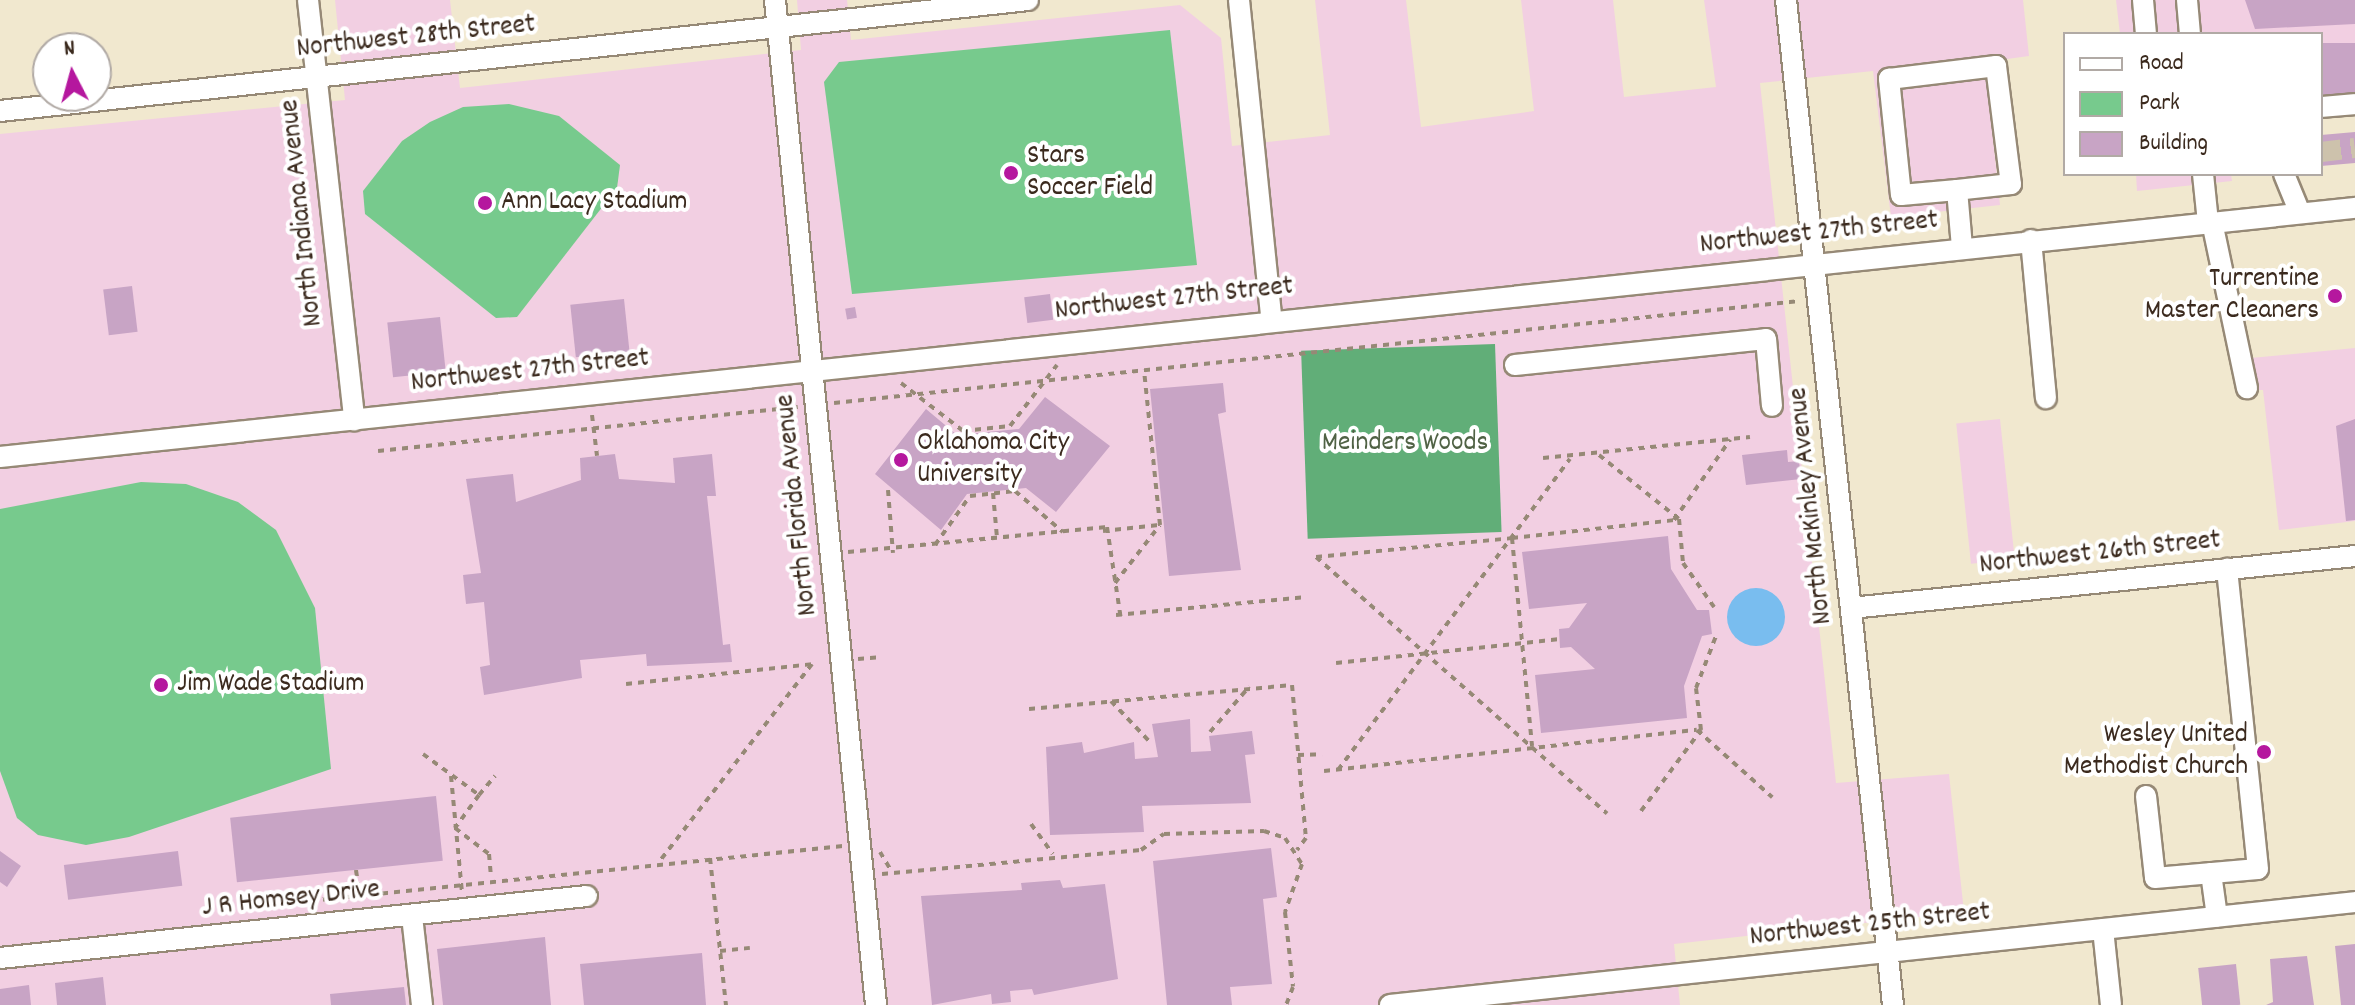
<!DOCTYPE html>
<html>
<head>
<meta charset="utf-8">
<style>
  body { margin:0 }
  #map { position:relative; width:2355px; height:1005px; overflow:hidden; background:#f1e8cf; font-family:Dekko,sans-serif }
  div>[style] { position:absolute }
  [style*='--x'] { left:calc(var(--x)*1px); top:calc(var(--y)*1px); width:calc(var(--w)*1px); rotate:calc(var(--a)*1deg) }
  .built>* { inset:0; background:#f2cfe2; transform-origin:0 0 }
  .green>* { inset:0; background:#77ca8d }
  .forest>* { inset:0; background:#61ae78; transform-origin:0 0 }
  .water>* { inset:0; background:#79bdef }
  .round { border-radius:50% }
  .building>* { inset:0; background:#c8a4c5; transform-origin:0 0 }
  .minor-tunnel>* { height:20px; margin-top:-10px; transform-origin:0; background:repeating-linear-gradient(90deg,#cdc2ac 0 20px,transparent 0 30px) }
  .path>* { height:4px; margin-top:-2px; transform-origin:0; background:repeating-linear-gradient(90deg,#968976 0 6px,transparent 0 12px) }
  .roads { filter:drop-shadow(2px 0 #968976) drop-shadow(-2px 0 #968976) drop-shadow(0 2px #968976) drop-shadow(0 -2px #968976) }
  .minor>* { height:20px; margin:-10px; padding:0 10px; transform-origin:10px; border-radius:10px; background:#fff }
  .dots>* { width:22px; height:22px; translate:-50% -50%; box-sizing:border-box; border:4px solid #fff; border-radius:50% }
  span { translate:-50% -50%; white-space:nowrap; text-align:center; line-height:1.15; -webkit-text-stroke:8px #fff; paint-order:stroke }
  .street-label { font-size:28px; color:#3b2a1e }
  .poi-label { font-size:28px; color:#3b2a1e }
  .left { translate:0 -50%; text-align:left }
  .right { translate:-100% -50%; text-align:right }
  .park-label { font-size:28px; color:#506245 }
  .legend { position:absolute; left:2063px; top:32px; width:260px; height:144px; box-sizing:border-box; background:#fff; border:2px solid #b1aaa5; margin:0; padding:10px 14px; list-style:none; font-size:24px; color:#3b2a1e }
  .legend li { display:flex; align-items:center; gap:16px; height:40px }
  .legend b { width:40px; border:2px solid #b1aaa5 }
  .north { position:absolute; left:32px; top:32px; width:80px; height:80px; box-sizing:border-box; background:#fff; border:2px solid #b1aaa5; border-radius:50%; rotate:354deg; font-size:22px; font-weight:700; line-height:32px; text-align:center; color:#3b2a1e }
  .north::after { content:''; display:block; margin:auto; width:28px; height:36px; background:#b5179e; clip-path:polygon(50% 0,100% 100%,50% 72%,0 100%) }
</style>
</head>
<body>
<div id="map">
  <div class="built">
    <div style="clip-path:polygon(335px 0,450px 0,460px 88px,801px 50px,797px 0,847px 0,851px 40px,1180px 5px,1221px 38px,1232px 146px,1330px 135px,1315px 0,1406px 0,1421px 127px,1534px 111px,1521px 0,1613px 0,1624px 97px,1716px 87px,1704px 0,2023px 0,2029px 56px,1985px 62px,2000px 205px,1891px 217px,1873px 71px,1760px 83px,1836px 783px,1949px 774px,1964px 912px,1674px 944px,1680px 1005px,0 1005px,0 134px,345px 100px)"></div>
    <div style="clip-path:polygon(2116px 0,2355px 0,2355px 100px,2321px 104px,2321px 34px,2120px 34px)"></div>
    <div style="clip-path:polygon(2136px 174px,2231px 174px,2232px 181px,2137px 191px)"></div>
    <div style="clip-path:polygon(2355px 348px,2355px 521px,2279px 530px,2263px 390px,2254px 390px,2251px 358px)"></div>
    <div style="left:2000px;top:419px;width:141px;height:44px;rotate:84deg"></div>
  </div>
  <div class="green">
    <div style="clip-path:polygon(1170px 30px,1197px 265px,852px 294px,824px 82px,839px 62px)"></div>
    <div style="clip-path:polygon(509px 104px,559px 116px,620px 165px,617px 188px,517px 317px,496px 318px,365px 214px,363px 191px,402px 141px,430px 122px,463px 107px)"></div>
    <div style="clip-path:polygon(141px 482px,186px 484px,238px 502px,276px 530px,315px 608px,331px 769px,129px 837px,86px 845px,38px 835px,17px 818px,0 771px,0 509px)"></div>
  </div>
  <div class="forest">
    <div style="left:1495px;top:344px;width:188px;height:194px;rotate:88deg"></div>
  </div>
  <div class="water">
    <div class="round" style="left:1727px;top:588px;width:58px;height:58px"></div>
  </div>
  <div class="building">
    <div style="clip-path:polygon(2245px 0,2355px 0,2355px 24px,2255px 29px)"></div>
    <div style="left:2355px;top:43px;width:54px;height:34px;rotate:90deg"></div>
    <div style="clip-path:polygon(2355px 132px,2355px 163px,2321px 166px,2321px 135px)"></div>
    <div style="left:132px;top:286px;width:46px;height:29px;rotate:83deg"></div>
    <div style="left:1050px;top:294px;width:26px;height:26px;rotate:83deg"></div>
    <div style="left:624px;top:299px;width:53px;height:54px;rotate:84deg"></div>
    <div style="left:855px;top:307px;width:11px;height:10px;rotate:80deg"></div>
    <div style="left:440px;top:317px;width:55px;height:53px;rotate:84deg"></div>
    <div style="clip-path:polygon(1223px 383px,1226px 412px,1218px 414px,1241px 570px,1169px 576px,1150px 389px)"></div>
    <div style="clip-path:polygon(1045px 397px,1110px 446px,1056px 512px,1026px 488px,967px 494px,941px 530px,875px 474px,926px 409px,957px 435px,1019px 429px)"></div>
    <div style="clip-path:polygon(2355px 419px,2355px 520px,2346px 521px,2336px 426px)"></div>
    <div style="clip-path:polygon(1787px 450px,1788px 462px,1799px 461px,1801px 479px,1746px 485px,1742px 455px)"></div>
    <div style="clip-path:polygon(615px 454px,619px 479px,675px 483px,673px 458px,712px 454px,716px 496px,707px 496px,723px 645px,730px 644px,732px 662px,647px 666px,646px 654px,580px 660px,582px 678px,484px 695px,480px 667px,490px 665px,484px 602px,466px 604px,463px 575px,481px 573px,466px 479px,513px 474px,516px 502px,581px 480px,580px 458px)"></div>
    <div style="clip-path:polygon(1668px 536px,1671px 569px,1697px 610px,1709px 610px,1712px 634px,1702px 636px,1684px 686px,1687px 718px,1541px 733px,1535px 675px,1595px 669px,1571px 647px,1560px 648px,1559px 629px,1569px 628px,1587px 603px,1529px 609px,1522px 552px)"></div>
    <div style="clip-path:polygon(1190px 719px,1191px 752px,1211px 751px,1209px 736px,1252px 731px,1255px 754px,1245px 755px,1251px 803px,1142px 806px,1144px 832px,1050px 835px,1046px 747px,1082px 742px,1084px 753px,1134px 742px,1135px 759px,1158px 757px,1152px 724px)"></div>
    <div style="left:436px;top:796px;width:65px;height:207px;rotate:84deg"></div>
    <div style="clip-path:polygon(1271px 848px,1277px 897px,1263px 899px,1272px 984px,1230px 987px,1232px 1005px,1167px 1005px,1153px 861px)"></div>
    <div style="clip-path:polygon(0 851px,21px 866px,7px 887px,0 882px)"></div>
    <div style="left:178px;top:851px;width:35px;height:115px;rotate:83deg"></div>
    <div style="clip-path:polygon(1060px 880px,1063px 888px,1105px 884px,1118px 979px,1034px 995px,1032px 989px,1010px 991px,1011px 1002px,992px 1004px,991px 994px,932px 1005px,921px 896px,1022px 890px,1021px 883px)"></div>
    <div style="clip-path:polygon(545px 937px,551px 1005px,443px 1005px,437px 949px)"></div>
    <div style="clip-path:polygon(2355px 944px,2355px 1005px,2341px 1005px,2335px 946px)"></div>
    <div style="clip-path:polygon(702px 953px,706px 1005px,584px 1005px,580px 964px)"></div>
    <div style="clip-path:polygon(2307px 956px,2314px 1005px,2266px 1005px,2273px 1002px,2270px 959px)"></div>
    <div style="left:2236px;top:964px;width:41px;height:38px;rotate:84deg"></div>
    <div style="clip-path:polygon(103px 977px,106px 1005px,57px 1005px,55px 983px)"></div>
    <div style="clip-path:polygon(29px 985px,31px 1005px,0 1005px,0 989px)"></div>
    <div style="clip-path:polygon(404px 987px,406px 1005px,331px 1005px,330px 994px)"></div>
  </div>
  <div class="minor-tunnel">
    <div style="--x:2321;--y:152;--w:34;--a:-7"></div>
  </div>
  <div class="path">
    <div style="--x:901;--y:383;--w:78;--a:37.7"></div>
    <div style="--x:963;--y:431;--w:47;--a:-6.1"></div>
    <div style="--x:1010;--y:426;--w:77;--a:-52.4"></div>
    <div style="--x:834;--y:403;--w:971;--a:-6.03"></div>
    <div style="--x:592;--y:415;--w:41;--a:83"></div>
    <div style="--x:378;--y:451;--w:422;--a:-6"></div>
    <div style="--x:1599;--y:455;--w:102;--a:38.7"></div>
    <div style="--x:1679;--y:519;--w:44;--a:84.8"></div>
    <div style="--x:1683;--y:563;--w:54;--a:54.8"></div>
    <div style="--x:1543;--y:458;--w:208;--a:-5.8"></div>
    <div style="--x:888;--y:490;--w:63;--a:85.5"></div>
    <div style="--x:993;--y:493;--w:45;--a:84.9"></div>
    <div style="--x:1103;--y:531;--w:56;--a:-6.1"></div>
    <div style="--x:1512;--y:538;--w:163;--a:-6.3"></div>
    <div style="--x:1674;--y:520;--w:98;--a:-55"></div>
    <div style="--x:935;--y:545;--w:60;--a:-54.5"></div>
    <div style="--x:970;--y:496;--w:45;--a:-6.3"></div>
    <div style="--x:1015;--y:491;--w:63;--a:40.5"></div>
    <div style="--x:848;--y:552;--w:260;--a:-5.5"></div>
    <div style="--x:1107;--y:527;--w:94;--a:81.4"></div>
    <div style="--x:1316;--y:557;--w:197;--a:-5.5"></div>
    <div style="--x:1512;--y:538;--w:209;--a:84.5"></div>
    <div style="--x:1316;--y:557;--w:388;--a:41.4"></div>
    <div style="--x:1115;--y:583;--w:73;--a:-52.2"></div>
    <div style="--x:1160;--y:525;--w:156;--a:-95.9"></div>
    <div style="--x:1116;--y:615;--w:191;--a:-5.4"></div>
    <div style="--x:858;--y:659;--w:21;--a:-5"></div>
    <div style="--x:1336;--y:663;--w:225;--a:-6.1"></div>
    <div style="--x:626;--y:684;--w:187;--a:-6.1"></div>
    <div style="--x:812;--y:664;--w:249;--a:127.7"></div>
    <div style="--x:1111;--y:701;--w:55;--a:46.5"></div>
    <div style="--x:1029;--y:709;--w:264;--a:-5.2"></div>
    <div style="--x:1292;--y:685;--w:154;--a:84.8"></div>
    <div style="--x:1306;--y:838;--w:15;--a:127"></div>
    <div style="--x:1210;--y:732;--w:60;--a:-49.1"></div>
    <div style="--x:423;--y:754;--w:69;--a:36.2"></div>
    <div style="--x:479;--y:795;--w:41;--a:126"></div>
    <div style="--x:455;--y:828;--w:43;--a:37.4"></div>
    <div style="--x:489;--y:854;--w:23;--a:85"></div>
    <div style="--x:1298;--y:755;--w:24;--a:-2"></div>
    <div style="--x:1338;--y:770;--w:388;--a:-53.3"></div>
    <div style="--x:1324;--y:771;--w:375;--a:-6.3"></div>
    <div style="--x:1697;--y:730;--w:101;--a:41.8"></div>
    <div style="--x:451;--y:776;--w:118;--a:84.6"></div>
    <div style="--x:479;--y:795;--w:25;--a:-50"></div>
    <div style="--x:1641;--y:811;--w:101;--a:-53.5"></div>
    <div style="--x:1701;--y:730;--w:42;--a:-96.8"></div>
    <div style="--x:1696;--y:688;--w:56;--a:-69"></div>
    <div style="--x:1031;--y:824;--w:37;--a:54"></div>
    <div style="--x:880;--y:852;--w:23;--a:59"></div>
    <div style="--x:710;--y:858;--w:148;--a:83.8"></div>
    <div style="--x:356;--y:870;--w:22;--a:82"></div>
    <div style="--x:882;--y:874;--w:260;--a:-5.3"></div>
    <div style="--x:1141;--y:850;--w:28;--a:-35"></div>
    <div style="--x:1164;--y:834;--w:100;--a:-1.7"></div>
    <div style="--x:1264;--y:831;--w:22;--a:18"></div>
    <div style="--x:1285;--y:838;--w:31;--a:57"></div>
    <div style="--x:1302;--y:864;--w:51;--a:109.5"></div>
    <div style="--x:1285;--y:912;--w:75;--a:83.9"></div>
    <div style="--x:1293;--y:987;--w:19;--a:111"></div>
    <div style="--x:251;--y:907;--w:595;--a:-5.88"></div>
    <div style="--x:720;--y:951;--w:30;--a:-6"></div>
  </div>
  <div class="roads">
    <div class="minor">
      <div style="--x:308;--y:0;--w:423;--a:83.7"></div>
      <div style="--x:775;--y:0;--w:1010;--a:84.26"></div>
      <div style="--x:1239;--y:0;--w:319;--a:84.2"></div>
      <div style="--x:1786;--y:0;--w:1011;--a:83.92"></div>
      <div style="--x:2143;--y:0;--w:34;--a:85"></div>
      <div style="--x:2187;--y:0;--w:34;--a:85"></div>
      <div style="--x:2321;--y:107;--w:34;--a:-5"></div>
      <div style="--x:0;--y:111;--w:1034;--a:-6.16"></div>
      <div style="--x:2203;--y:174;--w:48;--a:84.1"></div>
      <div style="--x:2284;--y:174;--w:42;--a:67.7"></div>
      <div style="--x:1957;--y:190;--w:56;--a:174.9"></div>
      <div style="--x:1901;--y:195;--w:117;--a:-95.9"></div>
      <div style="--x:1889;--y:79;--w:108;--a:-6.9"></div>
      <div style="--x:1996;--y:66;--w:119;--a:82.8"></div>
      <div style="--x:2011;--y:184;--w:54;--a:173.7"></div>
      <div style="--x:1957;--y:190;--w:57;--a:85"></div>
      <div style="--x:2212;--y:222;--w:170;--a:78.1"></div>
      <div style="--x:2031;--y:240;--w:159;--a:84.6"></div>
      <div style="--x:1515;--y:365;--w:252;--a:-5.9"></div>
      <div style="--x:1766;--y:339;--w:67;--a:84.9"></div>
      <div style="--x:0;--y:457;--w:2368;--a:-6.04"></div>
      <div style="--x:1851;--y:608;--w:507;--a:-5.89"></div>
      <div style="--x:2146;--y:796;--w:82;--a:83.7"></div>
      <div style="--x:2155;--y:878;--w:103;--a:-5"></div>
      <div style="--x:2258;--y:869;--w:302;--a:-95.9"></div>
      <div style="--x:2211;--y:873;--w:44;--a:82.2"></div>
      <div style="--x:412;--y:916;--w:90;--a:83.6"></div>
      <div style="--x:2103;--y:929;--w:76;--a:84"></div>
      <div style="--x:0;--y:958;--w:590;--a:-6.03"></div>
      <div style="--x:1390;--y:1005;--w:970;--a:-6.09"></div>
    </div>
  </div>
  <div class="dots">
    <div style="left:1011px;top:173px;background:#b5179e"></div>
    <div style="left:485px;top:203px;background:#b5179e"></div>
    <div style="left:2335px;top:296px;background:#b5179e"></div>
    <div style="left:901px;top:460px;background:#b5179e"></div>
    <div style="left:161px;top:685px;background:#b5179e"></div>
    <div style="left:2264px;top:752px;background:#b5179e"></div>
  </div>
  <div class="street-label">
    <span style="left:416px;top:38px;rotate:-6deg">Northwest 28th Street</span>
    <span style="left:303px;top:213px;rotate:-96deg">North Indiana Avenue</span>
    <span style="left:1819px;top:234px;rotate:-6deg">Northwest 27th Street</span>
    <span style="left:1174px;top:300px;rotate:-6deg">Northwest 27th Street</span>
    <span style="left:530px;top:372px;rotate:-6deg">Northwest 27th Street</span>
    <span style="left:798px;top:505px;rotate:-96deg">North Florida Avenue</span>
    <span style="left:1812px;top:506px;rotate:-96deg">North McKinley Avenue</span>
    <span style="left:2100px;top:554px;rotate:-6deg">Northwest 26th Street</span>
    <span style="left:291px;top:900px;rotate:-6deg">J R Homsey Drive</span>
    <span style="left:1870px;top:926px;rotate:-6deg">Northwest 25th Street</span>
  </div>
  <div class="poi-label">
    <span class="left" style="left:1027px;top:173px">Stars<br>Soccer Field</span>
    <span class="left" style="left:501px;top:203px">Ann Lacy Stadium</span>
    <span class="right" style="left:2319px;top:296px">Turrentine<br>Master Cleaners</span>
    <span class="left" style="left:917px;top:460px">Oklahoma City<br>University</span>
    <span class="left" style="left:177px;top:685px">Jim Wade Stadium</span>
    <span class="right" style="left:2248px;top:752px">Wesley United<br>Methodist Church</span>
  </div>
  <div class="park-label">
    <span style="left:1405px;top:444px">Meinders Woods</span>
  </div>
  <ul class="legend">
  <li><b style="height:10px;background:#fff"></b>Road</li>
  <li><b style="height:22px;background:#77ca8d"></b>Park</li>
  <li><b style="height:22px;background:#c8a4c5"></b>Building</li>
  </ul>
  <div class="north">N</div>
</div>
</body>
</html>
